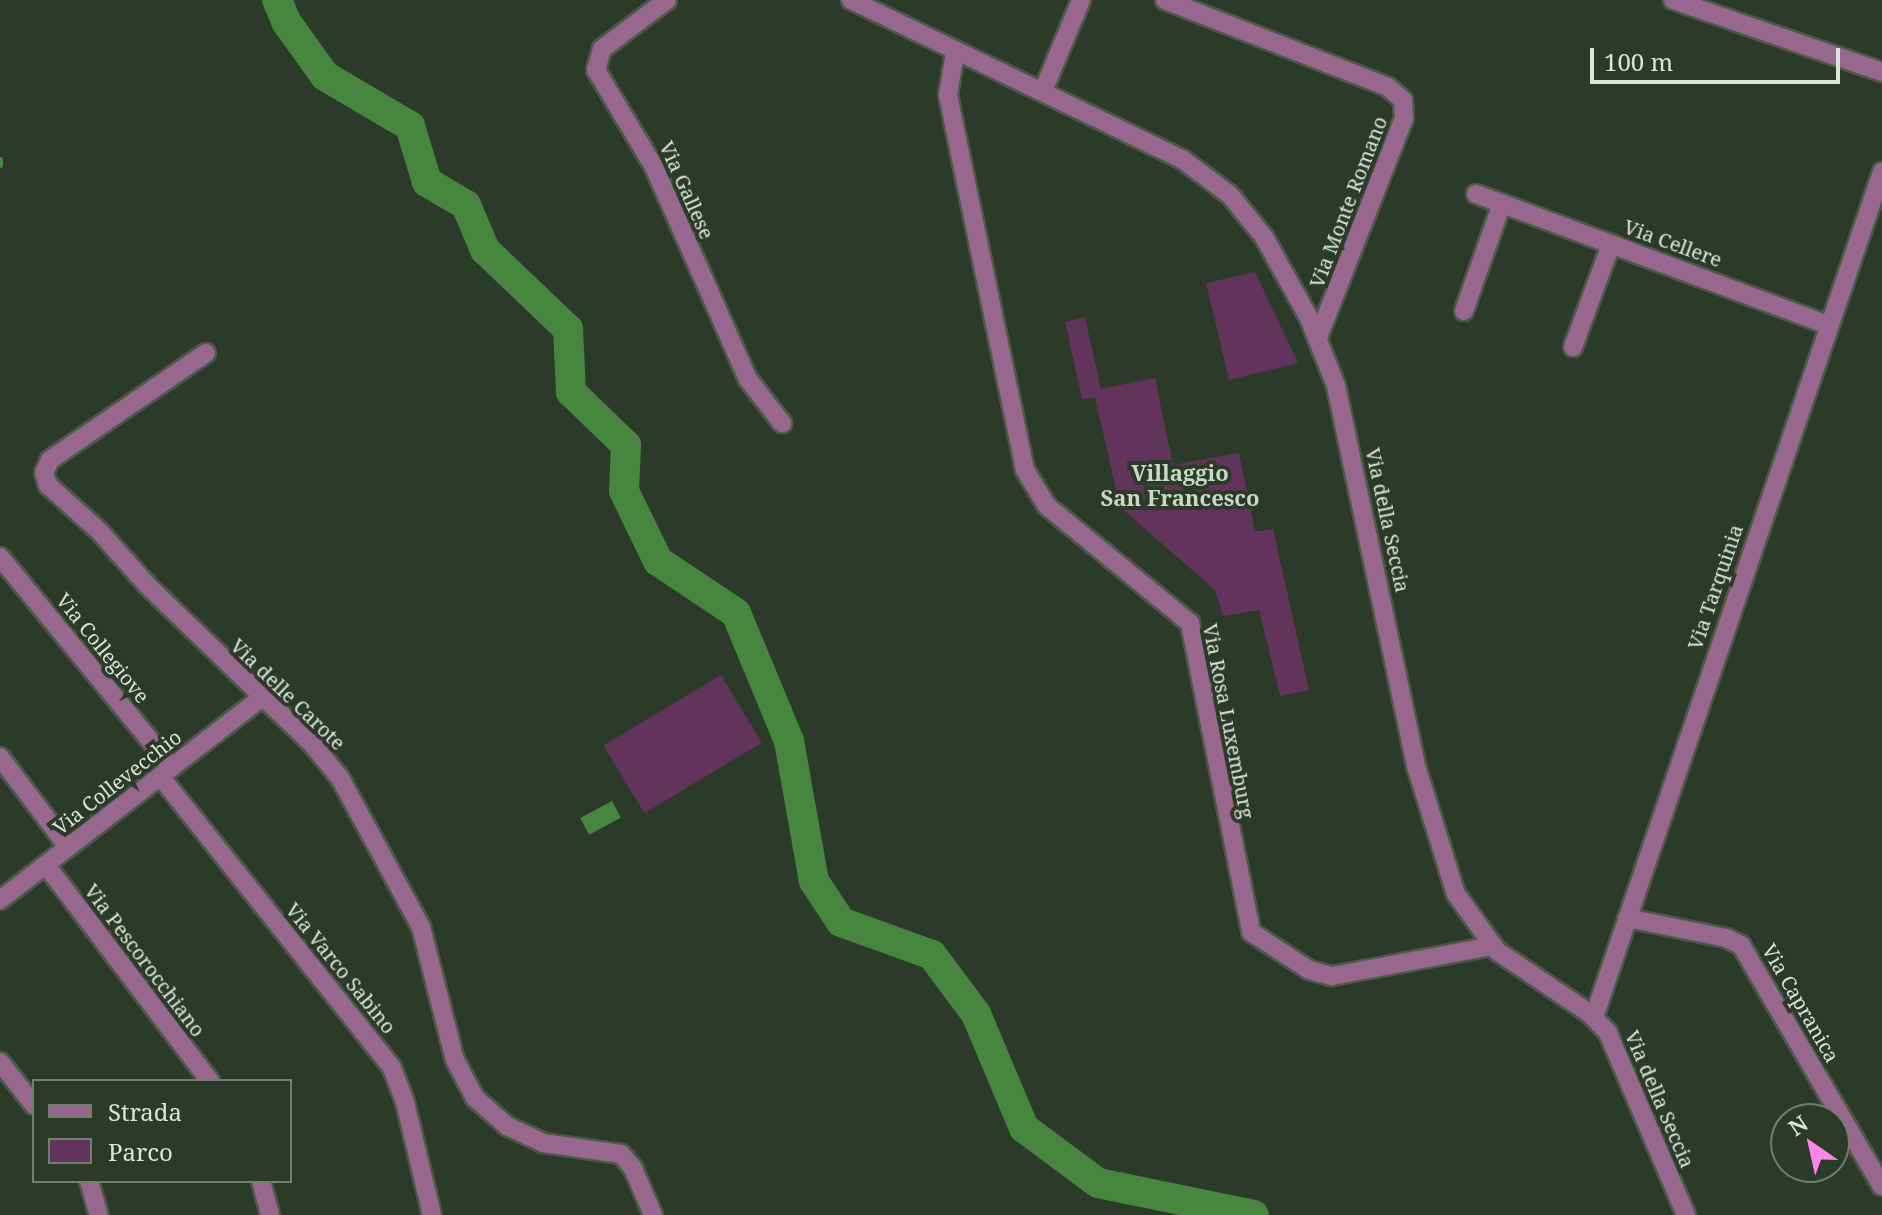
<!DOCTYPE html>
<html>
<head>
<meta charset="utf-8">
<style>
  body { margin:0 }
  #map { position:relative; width:1882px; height:1215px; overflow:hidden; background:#2c3a2a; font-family:"Noto Serif",serif }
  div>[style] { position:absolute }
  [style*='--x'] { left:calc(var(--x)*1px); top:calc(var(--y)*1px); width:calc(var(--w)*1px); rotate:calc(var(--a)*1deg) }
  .green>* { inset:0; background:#63345b; transform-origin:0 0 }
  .water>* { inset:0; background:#47863f; transform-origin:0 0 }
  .stream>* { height:5px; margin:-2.5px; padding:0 2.5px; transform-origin:2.5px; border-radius:2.5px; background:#47863f }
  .river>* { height:30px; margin:-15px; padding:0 15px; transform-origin:15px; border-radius:15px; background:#47863f }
  .roads { filter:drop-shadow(2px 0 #4c594a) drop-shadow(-2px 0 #4c594a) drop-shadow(0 2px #4c594a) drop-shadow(0 -2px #4c594a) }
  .minor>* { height:18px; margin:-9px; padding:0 9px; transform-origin:9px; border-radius:9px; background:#97678e }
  span { translate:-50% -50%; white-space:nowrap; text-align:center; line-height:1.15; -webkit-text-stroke:8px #2c3a2a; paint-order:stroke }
  .street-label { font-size:20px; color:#dbe4d9 }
  .neighbourhood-label { font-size:22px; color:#c9dbc7; font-weight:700 }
  .legend { position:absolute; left:32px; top:1079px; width:260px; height:104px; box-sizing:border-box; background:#2c3a2a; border:2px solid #727e70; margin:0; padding:10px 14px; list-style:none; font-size:24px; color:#dbe4d9 }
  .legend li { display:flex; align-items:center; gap:16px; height:40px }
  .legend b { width:40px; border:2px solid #727e70 }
  .north { position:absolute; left:1770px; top:1103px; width:80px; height:80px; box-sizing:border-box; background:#2c3a2a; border:2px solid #727e70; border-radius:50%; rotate:326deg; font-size:22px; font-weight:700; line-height:32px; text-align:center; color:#dbe4d9 }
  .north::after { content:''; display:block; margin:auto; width:28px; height:36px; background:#fa87e7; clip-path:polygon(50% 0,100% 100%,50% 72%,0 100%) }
  .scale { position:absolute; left:1590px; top:48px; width:250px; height:36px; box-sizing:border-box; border:4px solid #dbe4d9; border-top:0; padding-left:10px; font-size:24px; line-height:28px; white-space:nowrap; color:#dbe4d9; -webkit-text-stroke:6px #2c3a2a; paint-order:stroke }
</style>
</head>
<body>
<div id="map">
  <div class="green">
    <div style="clip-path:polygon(1255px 272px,1298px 363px,1229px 380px,1206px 283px)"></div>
    <div style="clip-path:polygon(1085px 317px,1101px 389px,1155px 378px,1173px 465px,1239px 453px,1255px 532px,1273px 529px,1309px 690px,1280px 696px,1259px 610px,1223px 616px,1215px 590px,1120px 507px,1095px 398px,1082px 399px,1065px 322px)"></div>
    <div style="left:721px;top:675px;width:79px;height:137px;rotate:59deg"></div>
  </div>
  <div class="water">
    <div style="left:612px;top:801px;width:19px;height:36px;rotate:62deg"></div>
  </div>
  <div class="stream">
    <div style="--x:0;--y:159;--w:6;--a:90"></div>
  </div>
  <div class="river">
    <div style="--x:277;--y:0;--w:25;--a:67"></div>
    <div style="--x:287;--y:23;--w:65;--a:54.4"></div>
    <div style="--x:325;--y:76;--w:99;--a:30.5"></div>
    <div style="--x:410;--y:126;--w:59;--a:73.1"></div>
    <div style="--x:427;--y:182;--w:45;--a:30.5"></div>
    <div style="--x:466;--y:205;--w:49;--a:67.1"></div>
    <div style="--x:485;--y:250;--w:115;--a:43.6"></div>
    <div style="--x:568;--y:329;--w:63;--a:87.3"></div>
    <div style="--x:571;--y:392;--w:76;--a:43.9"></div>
    <div style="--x:626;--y:445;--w:46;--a:92.5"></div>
    <div style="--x:624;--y:491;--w:78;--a:64.1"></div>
    <div style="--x:658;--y:561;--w:94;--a:33.7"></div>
    <div style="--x:736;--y:613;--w:139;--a:67.5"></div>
    <div style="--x:789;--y:741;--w:142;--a:79.9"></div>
    <div style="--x:814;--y:881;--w:49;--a:56.6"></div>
    <div style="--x:841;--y:922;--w:97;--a:19.9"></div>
    <div style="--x:932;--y:955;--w:74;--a:53.3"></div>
    <div style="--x:976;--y:1014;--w:124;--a:67.2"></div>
    <div style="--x:1024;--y:1128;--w:92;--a:36.6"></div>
    <div style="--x:1098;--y:1183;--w:159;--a:11.6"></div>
  </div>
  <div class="roads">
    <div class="minor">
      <div style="--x:667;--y:0;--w:81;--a:143"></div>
      <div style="--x:602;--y:49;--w:22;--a:106"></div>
      <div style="--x:596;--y:70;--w:113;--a:59.1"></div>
      <div style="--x:654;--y:167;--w:232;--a:66.1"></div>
      <div style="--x:748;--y:379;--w:56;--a:52.3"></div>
      <div style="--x:851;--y:0;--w:367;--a:25.7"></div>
      <div style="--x:1182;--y:159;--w:60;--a:36.9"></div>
      <div style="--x:1230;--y:195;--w:54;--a:51"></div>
      <div style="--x:1264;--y:237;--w:93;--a:60.9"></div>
      <div style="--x:1309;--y:318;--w:73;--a:68.3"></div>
      <div style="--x:1336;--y:386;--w:391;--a:78.1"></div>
      <div style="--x:1417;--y:769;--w:131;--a:72.7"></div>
      <div style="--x:1456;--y:894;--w:70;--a:54.3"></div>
      <div style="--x:1497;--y:951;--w:111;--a:34"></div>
      <div style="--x:1589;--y:1013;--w:28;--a:46"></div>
      <div style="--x:1608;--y:1033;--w:198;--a:66.8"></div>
      <div style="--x:1165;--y:0;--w:239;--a:21.3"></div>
      <div style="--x:1388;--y:87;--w:20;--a:41"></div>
      <div style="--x:1403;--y:100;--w:18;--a:87"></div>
      <div style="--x:1404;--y:118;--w:235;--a:111.4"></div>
      <div style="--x:1673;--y:0;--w:221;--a:19"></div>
      <div style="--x:955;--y:53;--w:43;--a:99.5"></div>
      <div style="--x:948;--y:95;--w:383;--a:78.4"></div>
      <div style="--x:1025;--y:470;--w:42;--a:58.6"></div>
      <div style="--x:1047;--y:506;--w:185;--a:39.3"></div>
      <div style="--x:1190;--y:623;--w:315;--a:78.8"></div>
      <div style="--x:1251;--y:932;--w:69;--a:33.2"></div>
      <div style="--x:1309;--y:970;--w:24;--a:15"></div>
      <div style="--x:1332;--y:976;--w:163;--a:-10.6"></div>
      <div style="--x:1043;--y:91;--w:99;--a:-67.3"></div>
      <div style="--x:1476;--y:194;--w:376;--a:20.4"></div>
      <div style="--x:1464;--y:311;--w:114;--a:-70.6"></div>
      <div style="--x:1573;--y:347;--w:110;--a:-69.7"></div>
      <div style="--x:206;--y:353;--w:189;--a:145.6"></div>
      <div style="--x:50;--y:460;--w:14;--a:115"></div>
      <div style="--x:44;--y:473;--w:13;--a:72"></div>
      <div style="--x:48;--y:485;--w:70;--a:42.1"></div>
      <div style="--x:100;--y:532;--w:71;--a:48.4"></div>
      <div style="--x:147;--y:585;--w:231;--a:43.9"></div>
      <div style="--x:313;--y:745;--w:43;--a:50.7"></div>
      <div style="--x:340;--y:778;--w:170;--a:61.5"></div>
      <div style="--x:421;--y:927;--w:137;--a:75.7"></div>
      <div style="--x:455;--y:1060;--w:43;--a:62.2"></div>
      <div style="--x:475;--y:1098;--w:43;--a:41.2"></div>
      <div style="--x:507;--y:1126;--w:40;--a:25"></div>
      <div style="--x:543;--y:1143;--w:79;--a:8"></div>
      <div style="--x:621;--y:1154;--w:18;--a:49"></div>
      <div style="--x:633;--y:1168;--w:51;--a:66.9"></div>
      <div style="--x:0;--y:557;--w:271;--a:50.7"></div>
      <div style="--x:0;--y:757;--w:113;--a:52.9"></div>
      <div style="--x:160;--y:776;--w:373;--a:51.5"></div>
      <div style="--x:392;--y:1068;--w:36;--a:69"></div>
      <div style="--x:405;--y:1102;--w:116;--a:76.6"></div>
      <div style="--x:46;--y:865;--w:271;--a:52.8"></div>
      <div style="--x:0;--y:900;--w:330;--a:-37.7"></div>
      <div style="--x:1627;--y:918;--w:101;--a:11.4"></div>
      <div style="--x:1726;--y:938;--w:17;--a:25"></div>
      <div style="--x:1741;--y:945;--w:279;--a:59.7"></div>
      <div style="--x:1594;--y:1017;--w:893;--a:-71.18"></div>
      <div style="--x:0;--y:1062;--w:55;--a:51.7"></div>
      <div style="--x:89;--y:1181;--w:35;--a:74"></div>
      <div style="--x:261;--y:1181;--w:35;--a:75"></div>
    </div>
  </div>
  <div class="street-label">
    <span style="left:687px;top:190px;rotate:66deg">Via Gallese</span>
    <span style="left:1348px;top:202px;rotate:-69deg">Via Monte Romano</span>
    <span style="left:1673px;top:243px;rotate:20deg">Via Cellere</span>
    <span style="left:1388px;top:520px;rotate:78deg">Via della Seccia</span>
    <span style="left:1715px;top:587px;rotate:-71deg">Via Tarquinia</span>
    <span style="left:103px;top:648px;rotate:51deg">Via Collegiove</span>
    <span style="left:288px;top:694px;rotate:44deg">Via delle Carote</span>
    <span style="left:1229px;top:721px;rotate:79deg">Via Rosa Luxemburg</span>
    <span style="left:117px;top:782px;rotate:-38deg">Via Collevecchio</span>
    <span style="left:145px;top:960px;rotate:53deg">Via Pescorocchiano</span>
    <span style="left:341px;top:968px;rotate:51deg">Via Varco Sabino</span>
    <span style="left:1801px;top:1003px;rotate:60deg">Via Capranica</span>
    <span style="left:1660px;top:1099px;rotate:67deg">Via della Seccia</span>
  </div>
  <div class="neighbourhood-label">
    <span style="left:1180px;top:485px">Villaggio<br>San Francesco</span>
  </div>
  <ul class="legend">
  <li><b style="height:10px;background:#97678e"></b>Strada</li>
  <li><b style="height:22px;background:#63345b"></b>Parco</li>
  </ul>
  <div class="north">N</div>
  <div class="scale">100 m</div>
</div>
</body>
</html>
